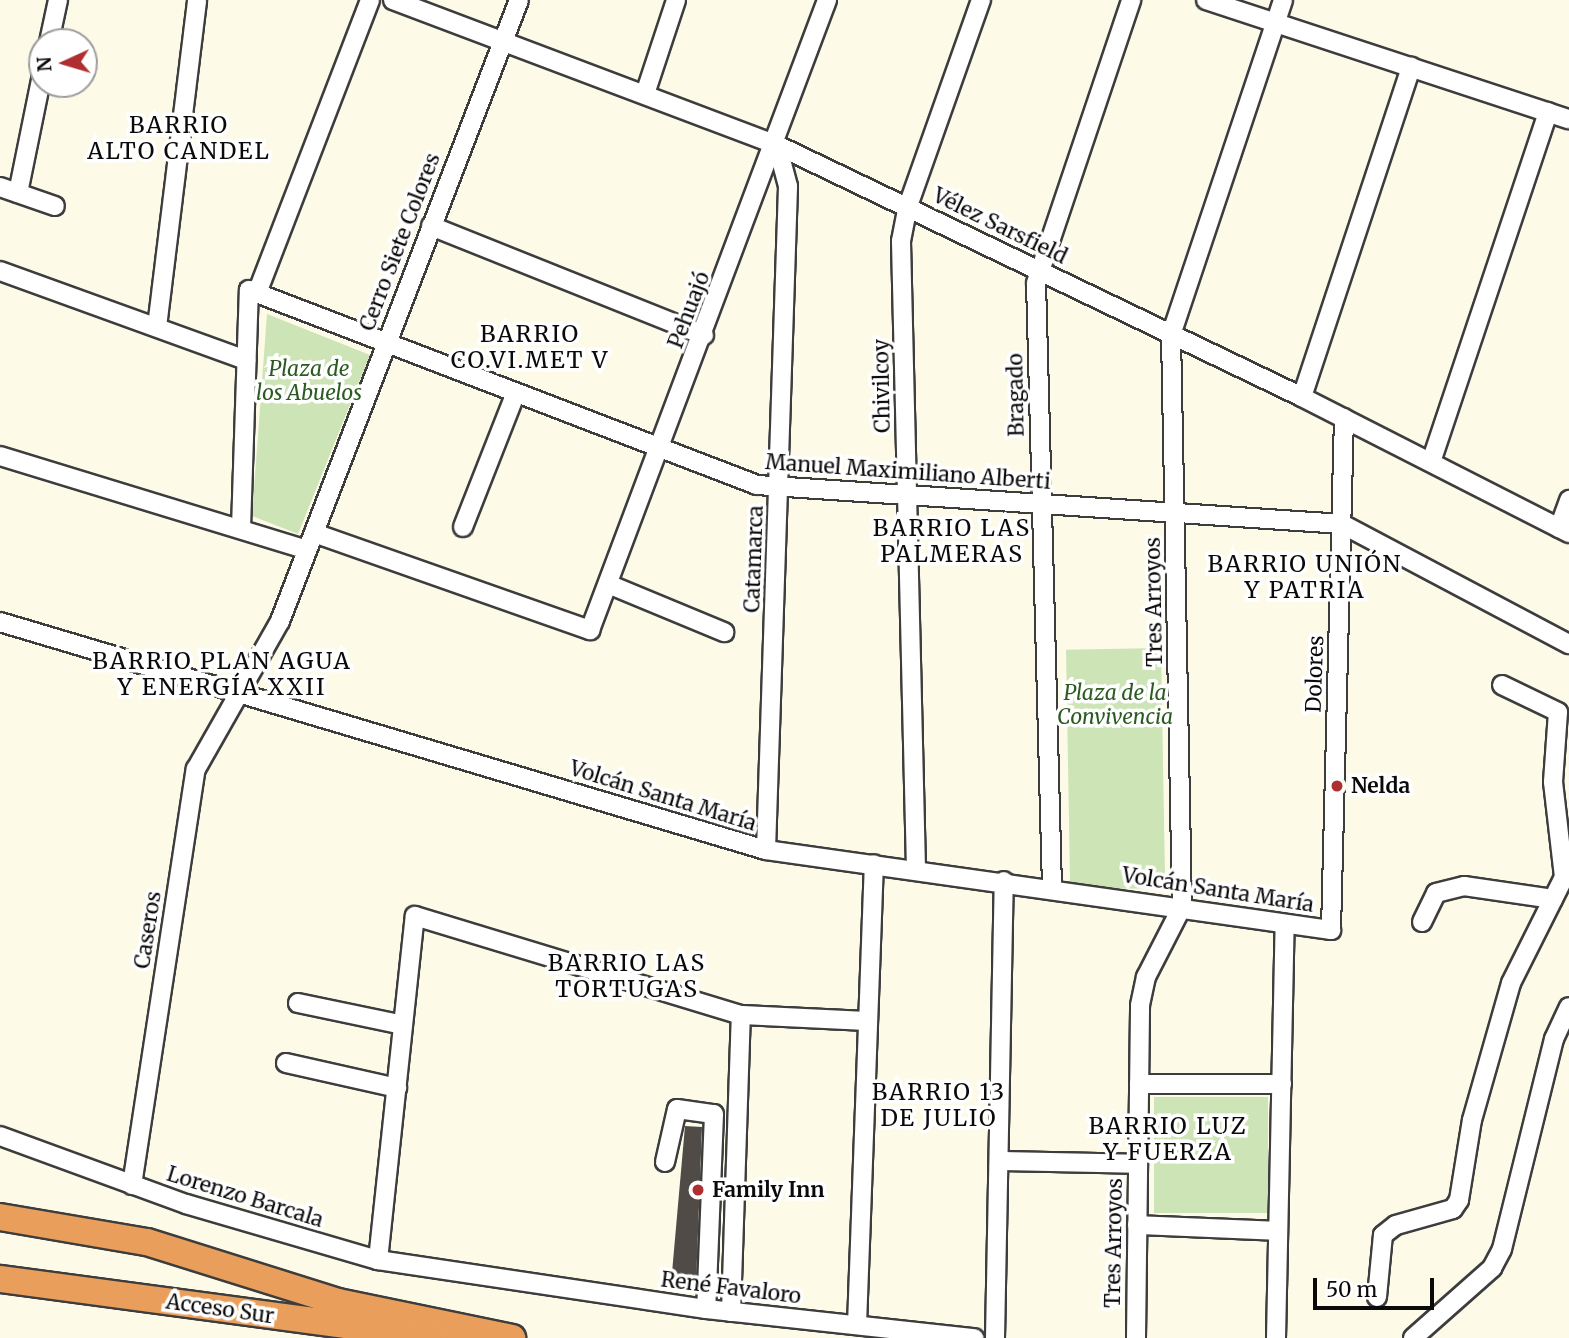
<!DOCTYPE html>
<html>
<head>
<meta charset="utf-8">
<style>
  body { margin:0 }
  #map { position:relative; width:1569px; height:1338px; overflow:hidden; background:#fdfae8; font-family:Merriweather,serif }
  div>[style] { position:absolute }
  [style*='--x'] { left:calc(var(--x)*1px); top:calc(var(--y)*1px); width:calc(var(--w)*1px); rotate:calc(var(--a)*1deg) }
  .green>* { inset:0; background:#cde4b6; transform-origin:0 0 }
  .building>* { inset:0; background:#514b47 }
  .roads { filter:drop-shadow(2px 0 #3d3d3d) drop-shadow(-2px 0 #3d3d3d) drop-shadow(0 2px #3d3d3d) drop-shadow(0 -2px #3d3d3d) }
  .minor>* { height:18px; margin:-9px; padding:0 9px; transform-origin:9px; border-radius:9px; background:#fff }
  .highway>* { height:26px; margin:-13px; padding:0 13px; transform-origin:13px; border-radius:13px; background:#e99f5b }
  .dots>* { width:19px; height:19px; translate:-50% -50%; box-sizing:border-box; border:4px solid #fff; border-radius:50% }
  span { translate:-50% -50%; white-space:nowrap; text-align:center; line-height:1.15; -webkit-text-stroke:7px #fff; paint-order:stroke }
  .street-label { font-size:21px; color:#0a0a0a }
  .park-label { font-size:21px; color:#2b5b21; font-style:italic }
  .poi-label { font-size:21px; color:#0a0a0a; font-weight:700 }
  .left { translate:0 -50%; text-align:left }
  .neighbourhood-label { font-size:23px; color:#0a0a0a; letter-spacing:2px }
  .north { position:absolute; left:28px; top:28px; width:70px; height:70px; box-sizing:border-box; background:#fff; border:2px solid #9d9d9d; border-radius:50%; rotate:266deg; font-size:19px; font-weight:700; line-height:28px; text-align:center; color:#0a0a0a }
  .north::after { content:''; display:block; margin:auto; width:24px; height:32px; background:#ae2e31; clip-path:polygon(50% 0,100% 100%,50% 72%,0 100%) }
  .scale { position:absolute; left:1313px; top:1278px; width:121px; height:32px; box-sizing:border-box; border:4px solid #0a0a0a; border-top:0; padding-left:9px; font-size:21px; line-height:24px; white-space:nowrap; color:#0a0a0a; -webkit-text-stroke:5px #fff; paint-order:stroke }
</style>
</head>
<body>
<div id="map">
  <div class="green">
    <div style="clip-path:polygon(267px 314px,370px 355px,298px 534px,252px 516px)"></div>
    <div style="left:1161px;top:648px;width:240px;height:95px;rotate:89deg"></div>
    <div style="left:1154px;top:1097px;width:114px;height:116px"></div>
  </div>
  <div class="building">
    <div style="clip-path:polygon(685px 1126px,702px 1127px,696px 1285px,671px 1284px)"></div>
  </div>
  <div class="roads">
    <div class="minor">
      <div style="--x:393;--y:0;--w:410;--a:20.7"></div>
      <div style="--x:777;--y:145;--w:582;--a:25.64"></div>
      <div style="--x:1302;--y:397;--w:300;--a:27"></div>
      <div style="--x:1206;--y:0;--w:382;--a:18.2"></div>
      <div style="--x:49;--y:42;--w:43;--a:-77.9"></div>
      <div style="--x:645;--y:94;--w:99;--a:-71.7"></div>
      <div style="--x:0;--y:187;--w:58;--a:19.1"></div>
      <div style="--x:18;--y:193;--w:120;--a:-78.5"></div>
      <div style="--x:431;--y:226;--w:294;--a:21.8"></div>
      <div style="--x:0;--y:271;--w:262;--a:19.9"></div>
      <div style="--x:257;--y:293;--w:314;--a:-68.9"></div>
      <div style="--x:157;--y:327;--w:329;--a:-83"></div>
      <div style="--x:1302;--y:397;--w:348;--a:-71.7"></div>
      <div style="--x:0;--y:456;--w:321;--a:17"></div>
      <div style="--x:1431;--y:462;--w:369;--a:-71.5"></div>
      <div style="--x:463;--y:527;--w:142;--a:-68.5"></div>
      <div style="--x:241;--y:528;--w:238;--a:-88.1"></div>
      <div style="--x:249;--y:290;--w:544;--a:21"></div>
      <div style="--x:757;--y:485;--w:586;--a:3.81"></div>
      <div style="--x:1342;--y:524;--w:257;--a:27.9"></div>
      <div style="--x:1559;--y:528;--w:30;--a:-70"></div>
      <div style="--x:314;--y:533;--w:293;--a:19.4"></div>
      <div style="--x:590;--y:630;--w:673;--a:-69.38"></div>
      <div style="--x:608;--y:584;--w:126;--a:22.5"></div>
      <div style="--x:0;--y:622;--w:799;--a:16.58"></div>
      <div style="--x:766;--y:850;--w:571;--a:8.06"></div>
      <div style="--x:1331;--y:930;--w:512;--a:-88.55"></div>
      <div style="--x:766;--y:850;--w:664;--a:-88.1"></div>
      <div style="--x:788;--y:186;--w:42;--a:-105"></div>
      <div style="--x:916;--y:869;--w:628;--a:-91.37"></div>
      <div style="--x:901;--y:241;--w:36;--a:-79"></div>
      <div style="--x:908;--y:206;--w:219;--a:-70.5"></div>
      <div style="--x:1052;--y:888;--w:605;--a:-91.51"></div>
      <div style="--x:1036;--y:283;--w:299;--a:-71.4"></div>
      <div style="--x:1422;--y:922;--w:32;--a:-64"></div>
      <div style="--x:1436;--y:893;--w:29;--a:-14"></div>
      <div style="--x:1464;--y:886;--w:90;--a:8.3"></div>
      <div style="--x:298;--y:1003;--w:107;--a:11.8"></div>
      <div style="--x:286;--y:1063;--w:114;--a:12.7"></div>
      <div style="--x:1139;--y:1084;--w:143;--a:0"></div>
      <div style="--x:0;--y:1136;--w:198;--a:20.1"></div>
      <div style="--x:186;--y:1204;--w:200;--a:16.3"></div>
      <div style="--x:378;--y:1260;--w:332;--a:8.5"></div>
      <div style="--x:706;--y:1309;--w:270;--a:6.2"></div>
      <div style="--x:999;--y:1161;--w:139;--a:1.2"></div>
      <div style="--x:665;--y:1162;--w:54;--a:-77.2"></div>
      <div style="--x:677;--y:1109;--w:37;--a:8"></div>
      <div style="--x:714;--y:1114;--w:195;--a:92.3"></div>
      <div style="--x:132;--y:1185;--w:421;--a:-81.3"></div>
      <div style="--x:196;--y:769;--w:170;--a:-60.4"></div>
      <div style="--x:280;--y:621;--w:665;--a:-68.95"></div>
      <div style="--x:1137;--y:1225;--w:141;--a:2.4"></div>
      <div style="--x:378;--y:1260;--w:346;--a:-83.9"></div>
      <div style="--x:415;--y:916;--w:341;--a:16.9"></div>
      <div style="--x:741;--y:1015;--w:127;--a:2.7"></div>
      <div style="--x:1377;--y:1297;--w:62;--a:-84.5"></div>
      <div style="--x:1383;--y:1235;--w:16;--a:-38"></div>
      <div style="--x:1396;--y:1225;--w:59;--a:-15.7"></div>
      <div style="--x:1453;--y:1209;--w:11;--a:-56"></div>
      <div style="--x:1459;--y:1200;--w:81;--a:-80.8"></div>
      <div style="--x:1472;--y:1120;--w:142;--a:-74.1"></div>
      <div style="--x:1511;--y:983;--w:119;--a:-63.4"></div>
      <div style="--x:1564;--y:877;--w:96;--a:-96.6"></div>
      <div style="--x:1553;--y:782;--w:70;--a:-85.9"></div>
      <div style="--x:1558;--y:712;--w:62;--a:-154.3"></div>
      <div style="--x:731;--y:1312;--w:297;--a:-88.1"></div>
      <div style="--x:857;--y:1325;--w:461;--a:-87.9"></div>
      <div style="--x:995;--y:1338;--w:457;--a:-88.9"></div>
      <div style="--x:1136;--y:1338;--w:333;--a:-89.3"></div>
      <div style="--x:1140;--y:1005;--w:29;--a:-78"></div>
      <div style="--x:1146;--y:977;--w:79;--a:-62.8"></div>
      <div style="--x:1182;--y:907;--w:572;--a:-91.1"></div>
      <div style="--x:1171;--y:335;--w:353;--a:-71.5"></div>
      <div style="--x:1276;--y:1338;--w:414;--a:-88.8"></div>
      <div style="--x:1413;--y:1338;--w:106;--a:-41.5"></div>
      <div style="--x:1492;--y:1268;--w:21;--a:-62"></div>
      <div style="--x:1502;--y:1249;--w:216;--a:-76.1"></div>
      <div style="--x:1554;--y:1039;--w:35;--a:-65"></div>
    </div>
    <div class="highway">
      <div style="--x:0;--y:1217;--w:149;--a:9.7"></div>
      <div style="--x:147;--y:1242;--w:200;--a:17.4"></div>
      <div style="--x:338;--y:1302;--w:178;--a:11.7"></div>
      <div style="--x:0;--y:1279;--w:439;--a:7.6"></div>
    </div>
  </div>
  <div class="dots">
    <div style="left:1337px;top:786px;background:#ae2e31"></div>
    <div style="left:698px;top:1190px;background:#ae2e31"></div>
  </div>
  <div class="street-label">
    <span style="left:1000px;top:226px;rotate:26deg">Vélez Sarsfield</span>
    <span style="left:400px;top:242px;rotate:-69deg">Cerro Siete Colores</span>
    <span style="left:689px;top:310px;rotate:-69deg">Pehuajó</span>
    <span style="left:882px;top:386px;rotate:-91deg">Chivilcoy</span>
    <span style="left:1016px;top:395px;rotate:-91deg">Bragado</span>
    <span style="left:908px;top:472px;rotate:4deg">Manuel Maximiliano Alberti</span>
    <span style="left:754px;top:559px;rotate:-88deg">Catamarca</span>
    <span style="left:1154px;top:602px;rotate:-91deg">Tres Arroyos</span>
    <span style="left:1315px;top:674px;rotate:-88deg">Dolores</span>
    <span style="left:663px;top:796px;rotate:17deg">Volcán Santa María</span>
    <span style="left:1218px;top:890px;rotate:9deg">Volcán Santa María</span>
    <span style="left:148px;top:930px;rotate:-81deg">Caseros</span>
    <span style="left:245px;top:1197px;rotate:17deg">Lorenzo Barcala</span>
    <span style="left:1114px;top:1243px;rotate:-89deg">Tres Arroyos</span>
    <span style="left:731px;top:1288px;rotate:7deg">René Favaloro</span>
    <span style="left:220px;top:1309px;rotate:8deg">Acceso Sur</span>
  </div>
  <div class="park-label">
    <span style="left:309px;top:381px">Plaza de<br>los Abuelos</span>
    <span style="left:1115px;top:705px">Plaza de la<br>Convivencia</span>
  </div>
  <div class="poi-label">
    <span class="left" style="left:1351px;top:786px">Nelda</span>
    <span class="left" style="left:712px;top:1190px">Family Inn</span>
  </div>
  <div class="neighbourhood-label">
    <span style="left:179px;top:138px">BARRIO<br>ALTO CANDEL</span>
    <span style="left:530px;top:347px">BARRIO<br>CO.VI.MET V</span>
    <span style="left:952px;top:541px">BARRIO LAS<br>PALMERAS</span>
    <span style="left:1305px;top:577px">BARRIO UNIÓN<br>Y PATRIA</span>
    <span style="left:222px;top:674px">BARRIO PLAN AGUA<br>Y ENERGÍA XXII</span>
    <span style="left:627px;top:976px">BARRIO LAS<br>TORTUGAS</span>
    <span style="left:939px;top:1105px">BARRIO 13<br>DE JULIO</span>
    <span style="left:1168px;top:1139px">BARRIO LUZ<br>Y FUERZA</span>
  </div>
  <div class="north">N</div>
  <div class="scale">50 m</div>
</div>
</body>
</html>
